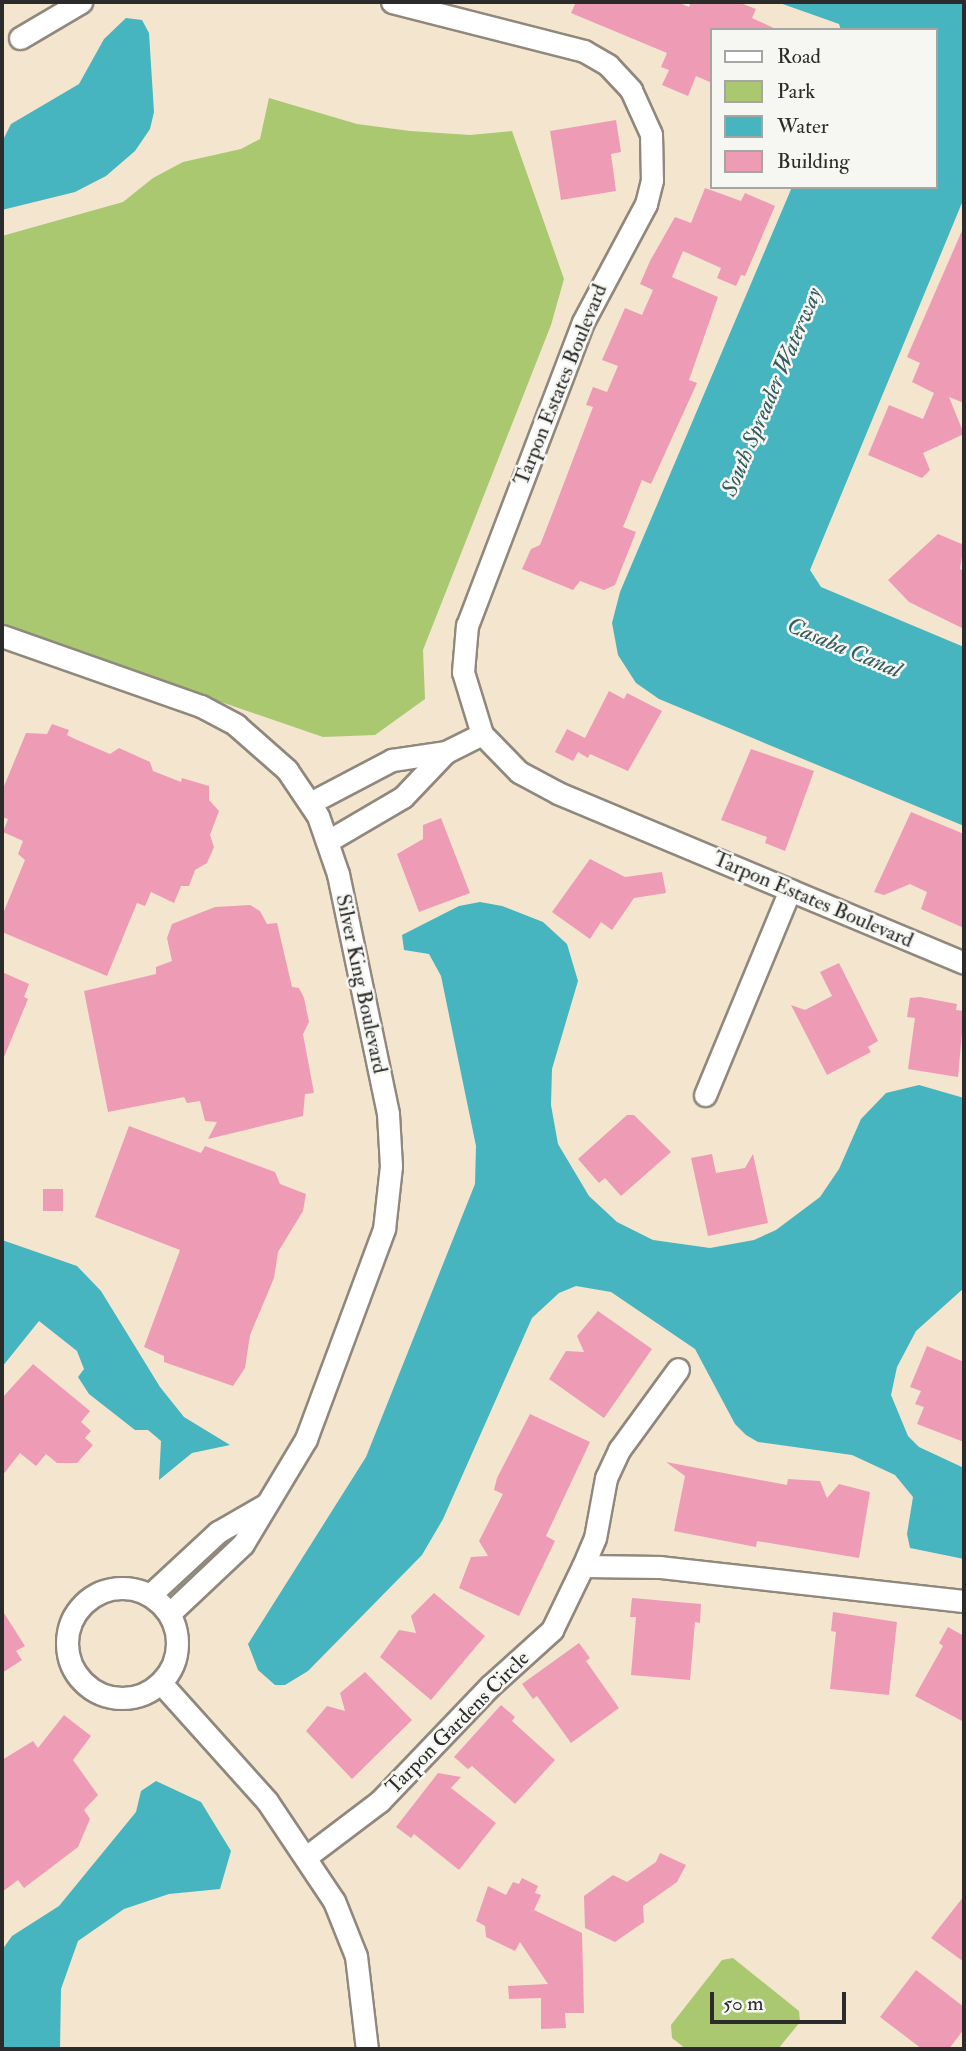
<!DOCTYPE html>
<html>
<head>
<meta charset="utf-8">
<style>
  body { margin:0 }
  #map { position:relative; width:966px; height:2051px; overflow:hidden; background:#f4e5cf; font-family:"IM FELL Double Pica",serif }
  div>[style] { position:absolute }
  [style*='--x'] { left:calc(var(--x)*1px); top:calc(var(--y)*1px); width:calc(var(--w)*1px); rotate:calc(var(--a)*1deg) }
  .green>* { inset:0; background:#a9c870 }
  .water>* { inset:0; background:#46b5bf }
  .building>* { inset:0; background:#ee9bb6; transform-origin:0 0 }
  .roads { filter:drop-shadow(2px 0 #90887d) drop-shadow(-2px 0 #90887d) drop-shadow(0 2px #90887d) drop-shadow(0 -2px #90887d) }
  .minor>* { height:21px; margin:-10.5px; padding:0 10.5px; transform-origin:10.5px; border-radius:10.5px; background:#fff }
  .minor>.ring { margin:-10.5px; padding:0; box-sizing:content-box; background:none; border:21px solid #fff; border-radius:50% }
  span { translate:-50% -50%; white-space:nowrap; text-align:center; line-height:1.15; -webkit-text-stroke:5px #f6f6f2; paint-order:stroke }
  .street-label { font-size:21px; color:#2b2b2b }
  .water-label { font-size:23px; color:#345b5f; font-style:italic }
  .frame { position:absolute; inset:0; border:4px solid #2b2b2b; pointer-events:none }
  .legend { position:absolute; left:710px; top:28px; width:228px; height:161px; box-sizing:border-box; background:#f6f6f2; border:2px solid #a5a5a2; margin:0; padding:9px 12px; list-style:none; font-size:21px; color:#2b2b2b }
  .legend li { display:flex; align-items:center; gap:14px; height:35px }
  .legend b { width:35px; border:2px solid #a5a5a2 }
  .scale { position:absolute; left:710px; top:1992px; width:136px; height:32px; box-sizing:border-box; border:4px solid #2b2b2b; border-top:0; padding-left:9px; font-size:21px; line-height:24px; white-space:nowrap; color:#2b2b2b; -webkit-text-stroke:5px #f6f6f2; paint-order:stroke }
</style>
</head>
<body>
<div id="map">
  <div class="green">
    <div style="clip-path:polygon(269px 98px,357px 124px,410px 131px,470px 135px,512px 131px,564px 279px,551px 325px,423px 650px,425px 699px,375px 735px,323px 737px,2px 627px,2px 236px,123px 202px,153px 178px,183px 162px,241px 149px,260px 139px)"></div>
    <div style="clip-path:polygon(733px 1958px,799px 2011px,800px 2022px,778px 2049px,686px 2049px,672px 2038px,671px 2025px,722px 1960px)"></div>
  </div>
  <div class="water">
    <div style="clip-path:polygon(777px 2px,964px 2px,964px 198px,810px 570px,821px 587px,964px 647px,964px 826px,659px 699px,636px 683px,618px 655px,612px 623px,620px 592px,792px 187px,936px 187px,936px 30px,841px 30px,839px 24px)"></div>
    <div style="clip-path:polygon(126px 18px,142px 20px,149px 33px,154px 112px,150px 129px,135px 151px,106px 176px,75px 192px,2px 210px,2px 142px,11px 124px,79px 84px,104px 39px)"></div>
    <div style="clip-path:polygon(480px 902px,502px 906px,543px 922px,567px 944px,578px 981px,552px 1069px,551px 1105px,558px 1144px,589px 1196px,617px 1222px,653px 1240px,710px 1248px,754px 1240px,776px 1230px,820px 1197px,839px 1169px,861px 1119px,886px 1093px,919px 1085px,964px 1098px,964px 1288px,916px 1331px,897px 1367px,891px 1395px,908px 1436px,919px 1447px,964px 1468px,964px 1559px,910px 1548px,907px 1534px,913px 1497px,895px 1475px,852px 1455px,758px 1442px,746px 1435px,735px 1424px,695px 1349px,611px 1292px,576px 1286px,559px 1293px,532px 1318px,443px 1519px,422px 1555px,308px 1671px,285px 1685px,275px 1685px,258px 1670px,248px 1644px,366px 1457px,475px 1184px,476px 1146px,441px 976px,429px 954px,404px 950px,402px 935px,459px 906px)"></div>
    <div style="clip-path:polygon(2px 1240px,77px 1266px,101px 1291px,160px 1387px,184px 1417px,230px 1445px,192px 1453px,159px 1480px,161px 1441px,148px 1430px,135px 1430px,89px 1394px,78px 1377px,84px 1369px,77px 1351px,39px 1321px,2px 1367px)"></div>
    <div style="clip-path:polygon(156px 1781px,201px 1802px,231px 1851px,220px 1889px,169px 1894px,124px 1909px,78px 1941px,61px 1989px,60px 2049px,2px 2049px,2px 1950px,12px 1936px,59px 1906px,136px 1812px,141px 1791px)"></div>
  </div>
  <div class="building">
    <div style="clip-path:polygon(576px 2px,677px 2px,689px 7px,691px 2px,738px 2px,756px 9px,752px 18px,778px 30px,712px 30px,712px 83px,696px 76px,688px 96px,662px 85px,669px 70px,661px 67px,667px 53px,571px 13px)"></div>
    <div style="clip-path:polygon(616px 120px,621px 152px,611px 154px,616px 191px,561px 200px,550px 131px)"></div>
    <div style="clip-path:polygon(705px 188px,741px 201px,745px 193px,775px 206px,745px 276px,741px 275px,736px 286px,717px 278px,721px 268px,683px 251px,672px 277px,718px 297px,689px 380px,697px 383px,651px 484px,642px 480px,623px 527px,636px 532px,615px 585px,604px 590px,580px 581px,573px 590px,522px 569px,531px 549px,540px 545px,551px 517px,593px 407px,586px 405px,593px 387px,607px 392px,618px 366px,602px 360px,625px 308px,642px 315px,653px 290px,640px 284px,650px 261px,675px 217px,691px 223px)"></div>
    <div style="clip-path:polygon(964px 226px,964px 403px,949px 397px,964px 434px,923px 453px,930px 470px,922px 478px,868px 455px,889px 405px,923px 419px,934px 393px,912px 382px,920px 363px,907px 357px)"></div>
    <div style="clip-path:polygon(938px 534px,964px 545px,960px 569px,964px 571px,964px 629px,909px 602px,888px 580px)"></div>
    <div style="clip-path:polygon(609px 691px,624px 699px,627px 693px,662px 711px,628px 771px,590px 754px,588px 758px,578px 752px,573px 761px,555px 752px,567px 729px,585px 738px)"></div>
    <div style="clip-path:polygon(52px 724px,69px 730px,67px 735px,75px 739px,110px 754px,119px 748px,150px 762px,153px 771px,181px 782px,182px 778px,209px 786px,209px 800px,219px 811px,210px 835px,214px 847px,207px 863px,195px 870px,189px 886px,181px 886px,174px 903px,151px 892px,145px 906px,137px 903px,107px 976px,2px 932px,2px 916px,25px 860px,18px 854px,23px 841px,3px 832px,8px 819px,2px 817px,2px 791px,26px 733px,47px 734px)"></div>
    <div style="clip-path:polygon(751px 749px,814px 771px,785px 851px,765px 843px,767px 837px,721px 820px)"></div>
    <div style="clip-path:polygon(911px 812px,964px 834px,964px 928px,921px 909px,927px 892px,910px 884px,884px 895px,874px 892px)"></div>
    <div style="clip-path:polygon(441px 818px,470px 893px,419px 912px,397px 854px,423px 839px,423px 825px)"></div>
    <div style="clip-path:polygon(590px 859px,625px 877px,662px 872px,666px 893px,634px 898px,612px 930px,601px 922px,590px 939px,552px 912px)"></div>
    <div style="clip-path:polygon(250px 905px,260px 911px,267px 924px,277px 923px,292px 987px,299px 988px,304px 998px,309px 1022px,303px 1034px,314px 1093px,305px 1094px,303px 1116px,208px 1139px,217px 1122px,205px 1121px,200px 1101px,187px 1103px,184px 1097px,108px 1112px,84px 991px,156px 974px,156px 967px,172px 961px,167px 938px,172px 924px,215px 907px)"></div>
    <div style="clip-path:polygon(839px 963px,878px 1041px,868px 1047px,871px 1052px,827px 1075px,791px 1005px,805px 1010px,832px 996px,820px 972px)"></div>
    <div style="clip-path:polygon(2px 972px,29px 984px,24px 997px,28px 999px,2px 1062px)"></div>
    <div style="clip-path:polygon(920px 997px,957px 1004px,956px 1010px,964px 1011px,958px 1077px,908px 1069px,915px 1018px,907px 1017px,910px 998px)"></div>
    <div style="clip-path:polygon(627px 1115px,634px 1115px,671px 1152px,621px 1196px,605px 1178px,599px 1183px,578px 1159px)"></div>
    <div style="clip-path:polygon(129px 1126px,201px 1153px,205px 1146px,275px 1172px,280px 1184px,306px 1194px,303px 1211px,278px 1252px,274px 1278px,250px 1335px,245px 1368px,233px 1386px,164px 1362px,164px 1356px,144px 1347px,180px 1250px,95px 1217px)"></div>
    <div style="clip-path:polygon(712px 1154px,716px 1173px,745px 1168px,753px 1154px,768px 1223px,708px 1236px,691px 1158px)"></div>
    <div style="left:43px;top:1189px;width:20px;height:22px"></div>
    <div style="clip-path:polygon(598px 1311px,652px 1349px,604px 1418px,549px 1379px,566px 1351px,584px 1352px,577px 1336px)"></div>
    <div style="clip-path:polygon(927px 1346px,964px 1362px,964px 1442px,917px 1424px,924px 1407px,915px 1404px,921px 1391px,910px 1387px)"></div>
    <div style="clip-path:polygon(33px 1364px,90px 1411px,81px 1422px,91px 1431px,85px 1438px,93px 1445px,77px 1463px,57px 1463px,46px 1454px,36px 1466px,20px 1453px,2px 1476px,2px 1398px)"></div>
    <div style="clip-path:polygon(530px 1414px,590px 1442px,546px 1536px,555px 1541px,519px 1616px,459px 1588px,471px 1557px,488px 1556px,479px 1541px,503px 1494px,494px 1490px,497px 1478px)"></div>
    <div style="clip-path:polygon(666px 1462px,787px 1485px,788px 1479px,820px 1481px,827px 1498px,839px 1484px,870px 1492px,859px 1558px,757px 1541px,756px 1547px,674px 1531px,685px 1476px)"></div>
    <div style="clip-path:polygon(434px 1593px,485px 1636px,431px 1700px,380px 1657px,399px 1630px,416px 1633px,411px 1616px)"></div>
    <div style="clip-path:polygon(632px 1598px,701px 1604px,700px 1623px,695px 1622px,690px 1680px,631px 1675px,636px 1617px,630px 1617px)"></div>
    <div style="clip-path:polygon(2px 1610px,25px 1646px,16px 1651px,22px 1660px,2px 1673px)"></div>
    <div style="clip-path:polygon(833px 1612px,897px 1622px,889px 1695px,830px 1689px,836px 1632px,831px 1631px)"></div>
    <div style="clip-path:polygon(948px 1627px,964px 1636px,964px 1722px,915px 1696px,943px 1646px,939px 1643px)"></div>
    <div style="clip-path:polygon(579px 1643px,590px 1658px,586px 1661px,619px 1708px,571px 1743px,537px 1696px,533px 1699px,522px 1684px)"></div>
    <div style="clip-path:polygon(365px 1672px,412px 1720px,352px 1779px,306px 1731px,327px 1706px,345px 1711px,340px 1693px)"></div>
    <div style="clip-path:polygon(501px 1705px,515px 1717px,512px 1721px,555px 1760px,515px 1804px,472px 1766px,468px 1769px,454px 1757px)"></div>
    <div style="clip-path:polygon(64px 1715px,91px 1736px,73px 1760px,98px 1795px,84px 1810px,90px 1819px,78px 1847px,24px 1888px,18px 1880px,2px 1892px,2px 1760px,33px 1741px,38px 1748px)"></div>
    <div style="clip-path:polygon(438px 1773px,461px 1777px,451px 1788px,496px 1823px,459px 1870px,414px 1834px,411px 1838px,396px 1827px)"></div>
    <div style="clip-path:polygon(660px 1853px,686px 1865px,677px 1882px,643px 1906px,644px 1922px,615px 1942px,585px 1928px,584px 1896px,613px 1875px,627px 1882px,656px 1862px)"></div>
    <div style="clip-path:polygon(522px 1878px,538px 1886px,535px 1893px,541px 1895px,534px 1910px,582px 1933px,584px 2013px,565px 2013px,566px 2028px,541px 2029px,541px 1998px,509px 1999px,508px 1986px,548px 1984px,520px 1942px,515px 1951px,486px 1937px,485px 1926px,476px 1921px,488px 1886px,506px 1895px,513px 1882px,519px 1884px)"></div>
    <div style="clip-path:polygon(964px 1896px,964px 1962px,931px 1938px)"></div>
    <div style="clip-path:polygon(916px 1970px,964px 2007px,964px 2029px,949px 2049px,922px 2049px,880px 2017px)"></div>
  </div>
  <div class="roads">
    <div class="minor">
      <div style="--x:392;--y:2;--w:198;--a:14.3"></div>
      <div style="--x:584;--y:51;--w:28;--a:30"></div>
      <div style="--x:608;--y:65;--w:34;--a:47"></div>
      <div style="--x:631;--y:90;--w:48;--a:65.6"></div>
      <div style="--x:651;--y:134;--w:46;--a:88.8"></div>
      <div style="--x:652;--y:180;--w:25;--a:104"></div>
      <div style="--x:646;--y:204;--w:134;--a:118.1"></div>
      <div style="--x:583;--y:322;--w:324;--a:110.9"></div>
      <div style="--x:467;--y:625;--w:47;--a:94.9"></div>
      <div style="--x:463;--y:672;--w:65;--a:73"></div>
      <div style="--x:482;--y:734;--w:53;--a:45.8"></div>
      <div style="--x:519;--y:772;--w:44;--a:28.3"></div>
      <div style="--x:558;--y:793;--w:440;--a:22.7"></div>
      <div style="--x:20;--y:38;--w:71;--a:-30.5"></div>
      <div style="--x:2;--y:636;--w:211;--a:19.4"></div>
      <div style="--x:201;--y:706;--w:40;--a:28"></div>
      <div style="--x:236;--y:725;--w:68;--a:41.4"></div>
      <div style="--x:287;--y:770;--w:55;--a:56"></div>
      <div style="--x:318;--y:816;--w:61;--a:71"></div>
      <div style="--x:338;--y:874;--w:245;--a:78.2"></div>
      <div style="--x:388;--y:1114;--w:52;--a:86.7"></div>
      <div style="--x:391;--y:1166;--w:63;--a:96.3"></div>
      <div style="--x:384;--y:1229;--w:224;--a:110.4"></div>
      <div style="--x:306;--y:1439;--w:122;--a:121"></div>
      <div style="--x:243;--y:1544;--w:100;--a:136.6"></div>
      <div style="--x:310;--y:803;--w:93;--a:-27.7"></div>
      <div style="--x:392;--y:760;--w:55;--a:-8.4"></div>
      <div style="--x:446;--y:752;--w:40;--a:-26.6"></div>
      <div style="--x:328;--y:841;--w:87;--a:-30.4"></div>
      <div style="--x:403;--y:797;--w:59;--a:-46.4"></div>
      <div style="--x:705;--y:1095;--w:222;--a:-67.5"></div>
      <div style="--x:583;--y:1566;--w:30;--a:-67"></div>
      <div style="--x:595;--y:1538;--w:61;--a:-79.6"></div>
      <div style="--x:606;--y:1478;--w:31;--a:-65"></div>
      <div style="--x:619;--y:1450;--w:100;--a:-53.9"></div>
      <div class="ring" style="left:67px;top:1588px;width:89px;height:89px"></div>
      <div style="--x:150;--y:1595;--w:93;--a:-42.8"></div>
      <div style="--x:218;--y:1532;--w:54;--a:-29.9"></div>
      <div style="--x:161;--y:1683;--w:159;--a:48.1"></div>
      <div style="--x:267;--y:1801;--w:120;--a:56.2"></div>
      <div style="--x:334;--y:1901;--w:59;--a:68.2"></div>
      <div style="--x:356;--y:1956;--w:94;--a:83.3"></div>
      <div style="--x:306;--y:1857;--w:93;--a:-37.1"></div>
      <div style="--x:380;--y:1801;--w:159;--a:-46.3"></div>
      <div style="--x:490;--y:1686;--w:84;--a:-42.1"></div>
      <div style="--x:552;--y:1630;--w:71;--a:-64.2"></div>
      <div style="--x:583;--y:1566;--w:77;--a:0.7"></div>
      <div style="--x:660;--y:1567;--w:306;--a:6.4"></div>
    </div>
  </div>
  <div class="street-label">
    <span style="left:561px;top:385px;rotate:-68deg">Tarpon Estates Boulevard</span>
    <span style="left:813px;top:900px;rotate:23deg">Tarpon Estates Boulevard</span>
    <span style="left:361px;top:984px;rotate:78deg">Silver King Boulevard</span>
    <span style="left:458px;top:1723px;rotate:-45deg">Tarpon Gardens Circle</span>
  </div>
  <div class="water-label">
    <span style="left:772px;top:392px;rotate:-67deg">South Spreader Waterway</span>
    <span style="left:844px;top:648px;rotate:23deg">Casaba Canal</span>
  </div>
  <div class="frame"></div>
  <ul class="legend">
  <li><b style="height:9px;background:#fff"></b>Road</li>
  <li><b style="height:19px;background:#a9c870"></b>Park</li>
  <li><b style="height:19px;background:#46b5bf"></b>Water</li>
  <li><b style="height:19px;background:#ee9bb6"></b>Building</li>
  </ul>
  <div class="scale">50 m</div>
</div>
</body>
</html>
